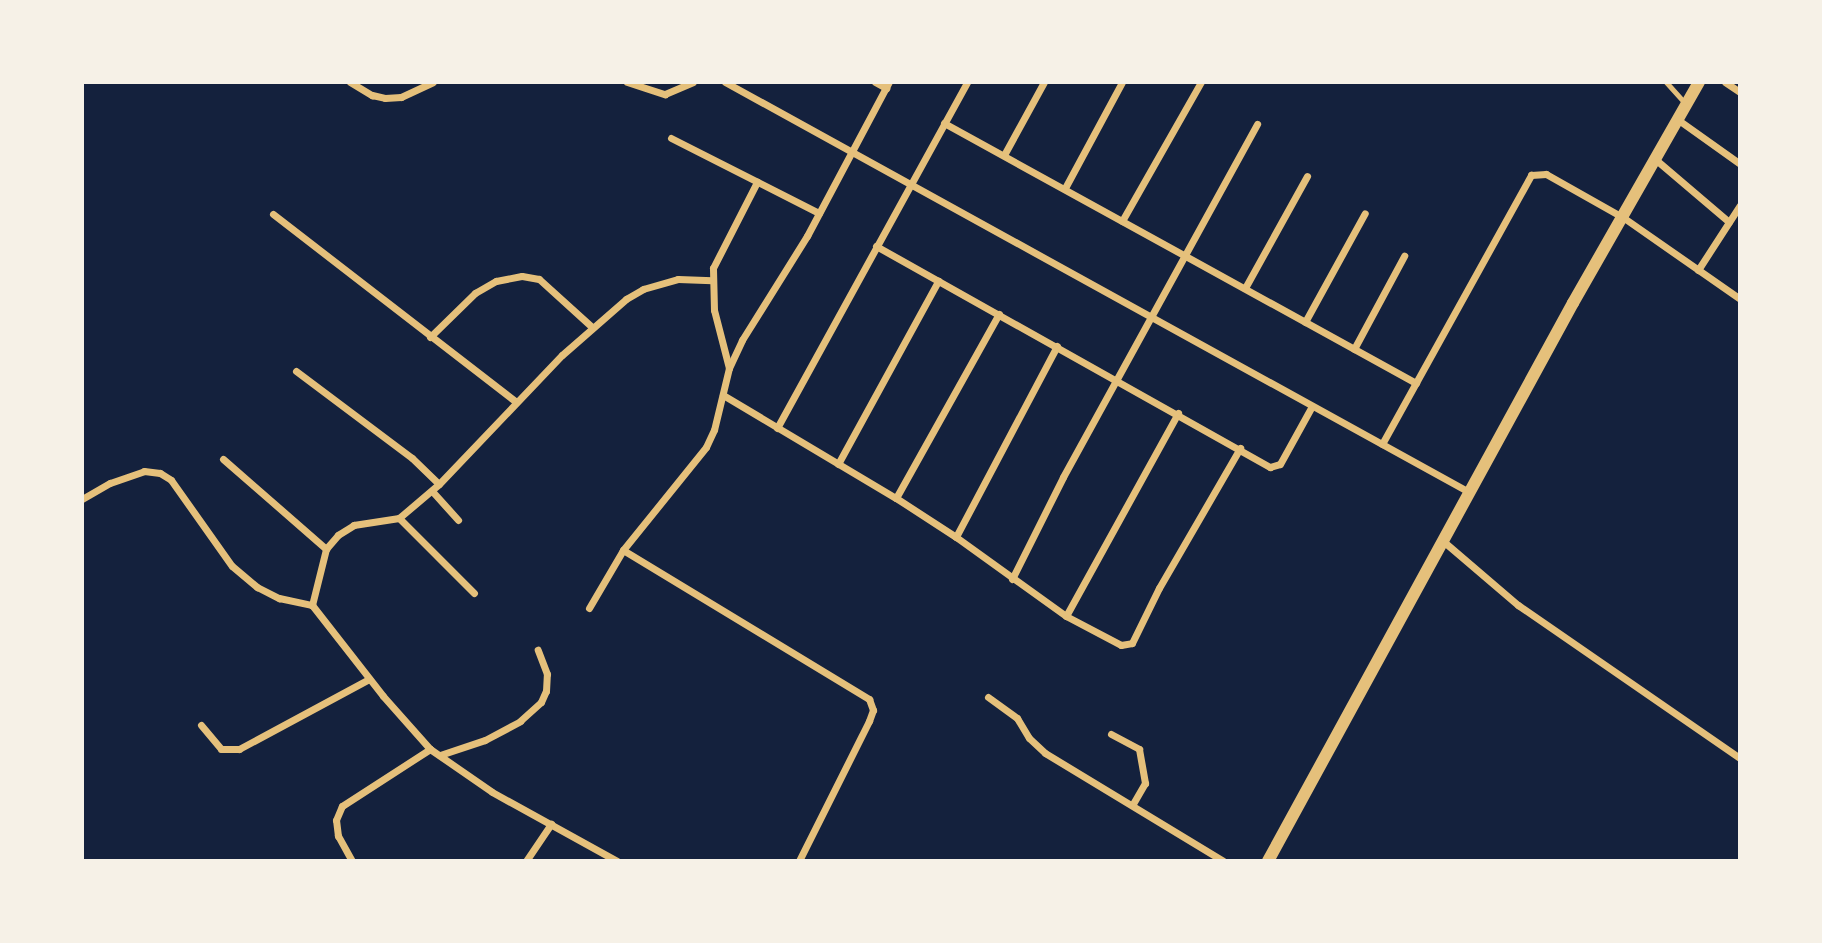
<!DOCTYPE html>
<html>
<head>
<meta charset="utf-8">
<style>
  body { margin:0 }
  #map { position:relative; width:1822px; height:943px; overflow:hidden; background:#14213d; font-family:Mulish,sans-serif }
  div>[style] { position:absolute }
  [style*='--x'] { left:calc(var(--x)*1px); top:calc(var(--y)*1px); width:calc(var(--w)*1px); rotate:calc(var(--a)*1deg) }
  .service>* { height:5px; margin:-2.5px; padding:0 2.5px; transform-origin:2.5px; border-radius:2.5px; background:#e5c07b }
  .minor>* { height:7px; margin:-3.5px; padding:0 3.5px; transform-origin:3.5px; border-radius:3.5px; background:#e5c07b }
  .tertiary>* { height:12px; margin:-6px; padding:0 6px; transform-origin:6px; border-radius:6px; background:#e5c07b }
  span { translate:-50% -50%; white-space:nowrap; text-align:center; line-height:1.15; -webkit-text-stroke:5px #f6f1e7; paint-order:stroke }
  .frame { position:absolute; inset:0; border:84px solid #f6f1e7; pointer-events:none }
</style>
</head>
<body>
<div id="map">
  <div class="service">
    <div style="--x:1666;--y:82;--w:28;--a:48"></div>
  </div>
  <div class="minor">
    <div style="--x:350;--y:82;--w:26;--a:31"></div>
    <div style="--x:372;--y:95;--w:13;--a:13"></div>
    <div style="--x:385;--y:98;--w:16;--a:-4"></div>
    <div style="--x:401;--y:97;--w:35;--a:-25"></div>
    <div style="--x:627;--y:82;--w:40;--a:18"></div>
    <div style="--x:665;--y:94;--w:30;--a:-23"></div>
    <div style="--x:725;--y:82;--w:849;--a:28.86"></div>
    <div style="--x:875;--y:82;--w:13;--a:29"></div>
    <div style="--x:1725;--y:82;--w:18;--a:34"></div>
    <div style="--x:1677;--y:119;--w:77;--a:35.5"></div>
    <div style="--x:944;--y:123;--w:539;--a:28.85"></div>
    <div style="--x:671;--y:138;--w:166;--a:26.9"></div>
    <div style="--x:1004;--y:155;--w:83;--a:-61.3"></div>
    <div style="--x:1655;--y:159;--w:97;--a:40.4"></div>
    <div style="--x:1065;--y:188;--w:120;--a:-61.7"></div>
    <div style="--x:273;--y:214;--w:306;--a:37.7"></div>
    <div style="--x:1122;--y:221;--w:160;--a:-60.4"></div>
    <div style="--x:876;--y:246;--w:452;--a:29.3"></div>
    <div style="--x:1270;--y:467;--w:10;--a:-17"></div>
    <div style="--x:1280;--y:464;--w:66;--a:-61.1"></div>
    <div style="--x:1698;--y:270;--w:77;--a:-57.1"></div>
    <div style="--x:1245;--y:288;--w:128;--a:-61"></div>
    <div style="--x:1305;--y:322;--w:124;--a:-61.2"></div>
    <div style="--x:430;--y:337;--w:63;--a:-44.4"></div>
    <div style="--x:475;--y:293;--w:24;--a:-30"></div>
    <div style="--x:496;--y:281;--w:26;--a:-11"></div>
    <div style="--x:522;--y:276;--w:17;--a:10"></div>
    <div style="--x:539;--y:279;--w:72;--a:42.2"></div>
    <div style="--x:1057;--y:346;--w:216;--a:117.9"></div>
    <div style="--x:956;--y:537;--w:135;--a:35.7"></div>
    <div style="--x:1066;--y:616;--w:62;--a:27.8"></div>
    <div style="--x:1121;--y:645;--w:11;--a:-10"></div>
    <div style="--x:1132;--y:643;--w:61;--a:-63.9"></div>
    <div style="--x:1159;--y:588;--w:162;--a:-59.9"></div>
    <div style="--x:1354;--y:349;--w:106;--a:-61.7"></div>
    <div style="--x:729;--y:368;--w:60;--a:-104.5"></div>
    <div style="--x:714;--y:310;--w:42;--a:-91.4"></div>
    <div style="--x:713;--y:268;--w:97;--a:-62.9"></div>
    <div style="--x:296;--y:371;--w:145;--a:36.9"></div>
    <div style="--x:412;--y:458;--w:37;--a:44"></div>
    <div style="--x:439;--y:484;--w:52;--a:139.6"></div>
    <div style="--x:399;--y:518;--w:46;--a:171.2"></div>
    <div style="--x:354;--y:525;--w:19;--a:148"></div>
    <div style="--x:338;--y:535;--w:18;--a:131"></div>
    <div style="--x:326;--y:549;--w:58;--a:104"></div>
    <div style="--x:723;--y:395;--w:201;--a:30.8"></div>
    <div style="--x:896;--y:498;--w:72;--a:33"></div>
    <div style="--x:777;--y:428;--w:395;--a:-61.2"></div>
    <div style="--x:1382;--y:444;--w:308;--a:-61"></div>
    <div style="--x:1531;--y:175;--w:15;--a:-4"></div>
    <div style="--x:1546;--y:174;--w:90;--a:29.4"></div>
    <div style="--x:1624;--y:218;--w:141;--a:34.9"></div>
    <div style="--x:223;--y:459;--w:137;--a:41.1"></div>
    <div style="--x:838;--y:464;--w:209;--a:-61.3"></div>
    <div style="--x:439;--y:484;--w:178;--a:-46.4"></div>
    <div style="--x:562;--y:355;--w:85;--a:-41.2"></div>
    <div style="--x:626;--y:299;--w:20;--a:-30"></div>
    <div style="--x:643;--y:289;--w:36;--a:-16"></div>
    <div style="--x:678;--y:279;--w:34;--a:2"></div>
    <div style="--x:432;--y:491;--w:39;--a:48"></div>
    <div style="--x:896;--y:498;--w:211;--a:-60.8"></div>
    <div style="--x:82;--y:499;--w:32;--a:-30"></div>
    <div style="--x:110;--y:483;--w:36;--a:-19"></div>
    <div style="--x:144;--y:471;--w:16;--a:7"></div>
    <div style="--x:160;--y:473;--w:13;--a:32"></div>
    <div style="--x:171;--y:480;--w:105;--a:54.7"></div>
    <div style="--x:232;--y:566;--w:33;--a:40"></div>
    <div style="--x:257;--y:587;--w:25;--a:27"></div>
    <div style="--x:279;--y:598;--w:34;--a:12"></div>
    <div style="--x:312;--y:605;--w:115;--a:52"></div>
    <div style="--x:383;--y:696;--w:71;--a:48.4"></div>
    <div style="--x:430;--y:749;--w:75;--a:34.7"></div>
    <div style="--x:492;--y:792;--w:143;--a:28.9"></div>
    <div style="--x:399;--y:518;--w:106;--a:45"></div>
    <div style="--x:1443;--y:541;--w:99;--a:40.5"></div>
    <div style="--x:1518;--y:605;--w:270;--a:34.6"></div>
    <div style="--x:623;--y:550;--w:288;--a:31.2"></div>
    <div style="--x:869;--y:699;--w:12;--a:70"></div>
    <div style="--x:873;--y:710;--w:12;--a:110"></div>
    <div style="--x:869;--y:721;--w:157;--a:116.6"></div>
    <div style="--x:1012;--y:579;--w:114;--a:-63.4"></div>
    <div style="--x:1063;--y:477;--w:403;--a:-61.2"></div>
    <div style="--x:589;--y:608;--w:67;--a:-59.6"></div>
    <div style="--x:623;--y:550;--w:132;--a:-51.1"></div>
    <div style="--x:706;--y:447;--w:19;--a:-65"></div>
    <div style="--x:714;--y:430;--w:64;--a:-76.4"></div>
    <div style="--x:729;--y:368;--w:31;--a:-65"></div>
    <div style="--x:742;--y:340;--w:123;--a:-58"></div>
    <div style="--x:807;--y:236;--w:174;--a:-62"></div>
    <div style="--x:1066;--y:616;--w:232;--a:-61.1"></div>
    <div style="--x:988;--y:697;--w:36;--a:36"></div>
    <div style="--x:1017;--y:718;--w:23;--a:59"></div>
    <div style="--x:1029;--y:738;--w:22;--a:43"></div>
    <div style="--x:1045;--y:753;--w:208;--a:31.2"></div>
    <div style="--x:201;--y:725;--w:31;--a:50"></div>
    <div style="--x:221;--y:749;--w:18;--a:0"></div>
    <div style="--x:239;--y:749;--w:148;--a:-28.3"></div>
    <div style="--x:1111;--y:734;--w:32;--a:28"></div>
    <div style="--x:1139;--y:749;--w:35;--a:80"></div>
    <div style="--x:1145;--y:783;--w:24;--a:120"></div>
    <div style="--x:440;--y:755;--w:47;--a:-18.4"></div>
    <div style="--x:485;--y:740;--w:40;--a:-28"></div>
    <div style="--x:520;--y:721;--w:28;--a:-42"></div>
    <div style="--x:541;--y:702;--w:12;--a:-66"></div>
    <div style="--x:546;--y:691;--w:17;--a:-87"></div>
    <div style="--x:547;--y:674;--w:26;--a:-111"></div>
    <div style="--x:352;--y:861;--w:29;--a:-119"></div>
    <div style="--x:338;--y:836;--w:16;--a:-97"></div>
    <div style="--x:336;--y:820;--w:15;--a:-67"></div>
    <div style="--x:342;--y:806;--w:105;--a:-32.9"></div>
    <div style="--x:526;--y:861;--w:45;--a:-56"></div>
  </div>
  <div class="tertiary">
    <div style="--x:1268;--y:861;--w:636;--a:-61.34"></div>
    <div style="--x:1573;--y:303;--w:254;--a:-60.3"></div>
  </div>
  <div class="frame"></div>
</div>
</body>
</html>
